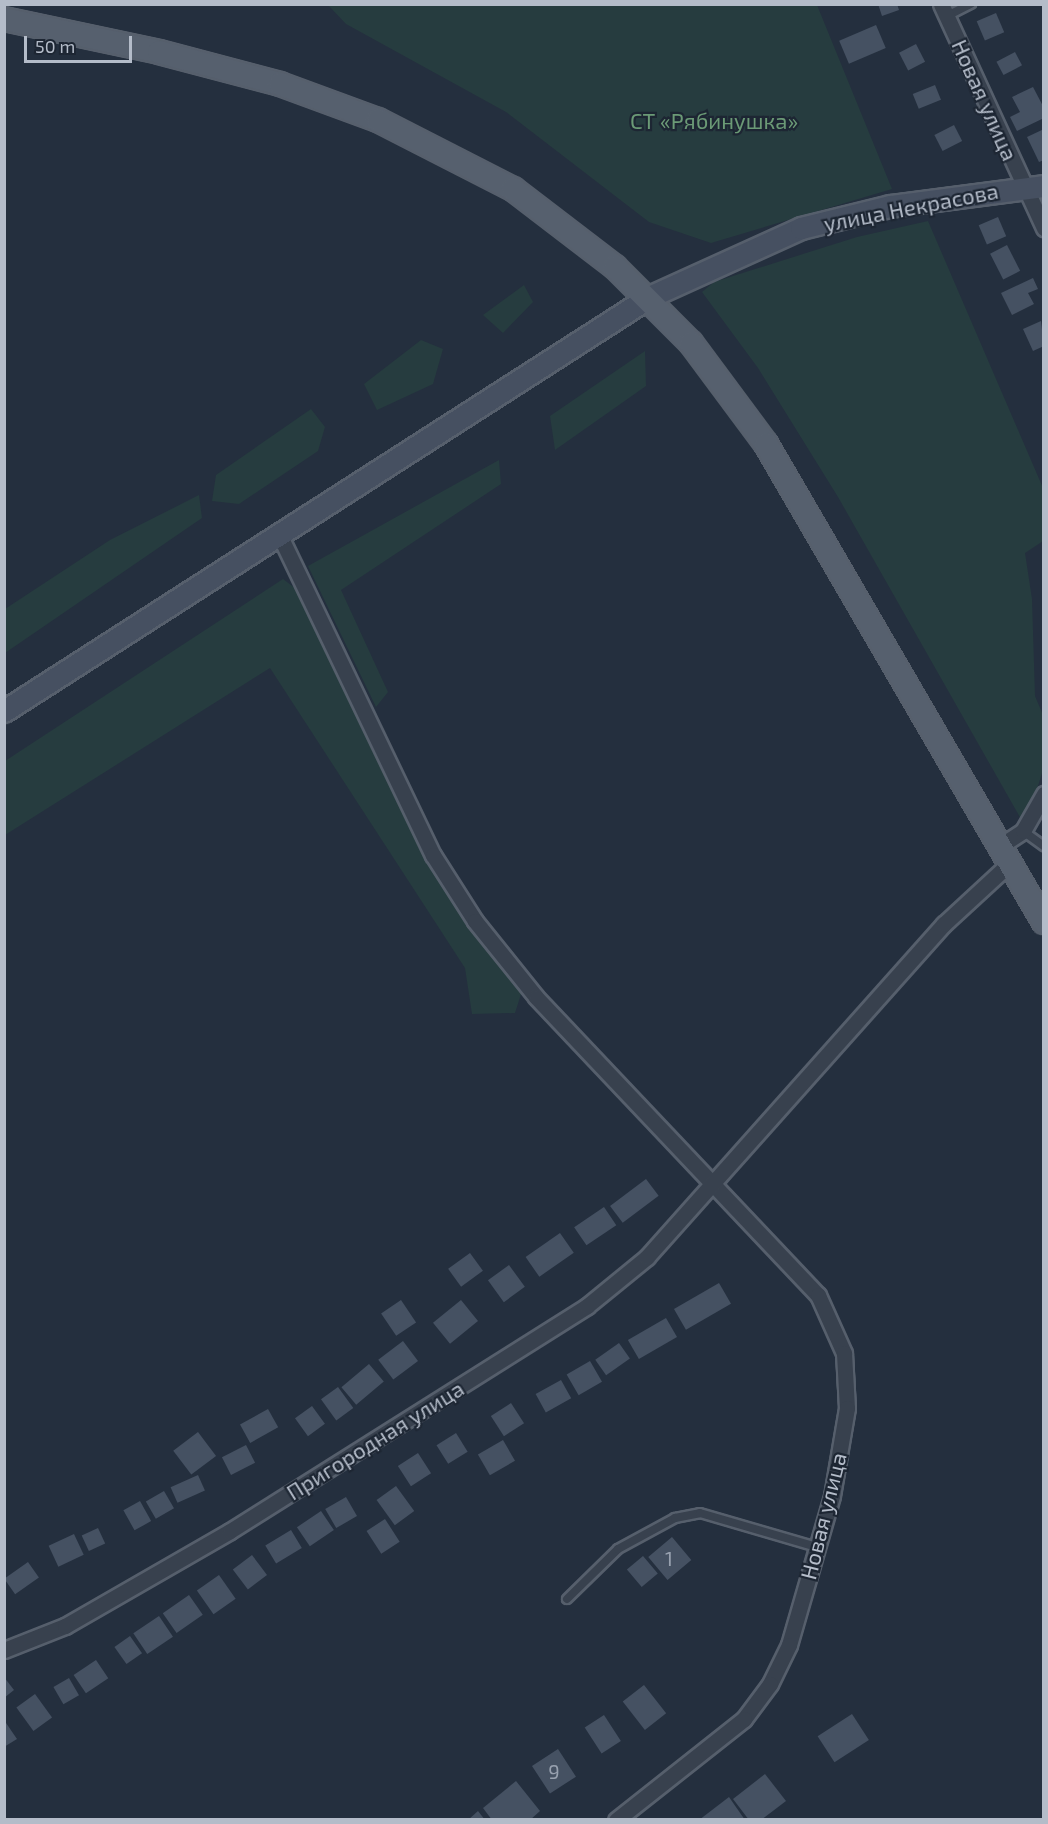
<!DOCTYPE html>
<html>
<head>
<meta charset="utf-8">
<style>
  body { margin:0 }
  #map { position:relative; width:1048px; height:1824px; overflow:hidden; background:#242f3e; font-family:"Exo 2",sans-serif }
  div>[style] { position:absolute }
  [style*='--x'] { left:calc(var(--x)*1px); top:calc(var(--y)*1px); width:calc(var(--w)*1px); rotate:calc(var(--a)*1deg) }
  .green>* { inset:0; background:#263c3f }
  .building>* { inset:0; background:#455162; transform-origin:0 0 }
  .roads { filter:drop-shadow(2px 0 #565f6c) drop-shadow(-2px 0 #565f6c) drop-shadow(0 2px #565f6c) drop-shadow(0 -2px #565f6c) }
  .lane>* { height:8px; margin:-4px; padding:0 4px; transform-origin:4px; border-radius:4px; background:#38414e }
  .street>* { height:15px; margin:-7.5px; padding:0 7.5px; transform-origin:7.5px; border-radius:7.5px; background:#38414e }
  .secondary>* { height:21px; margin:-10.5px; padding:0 10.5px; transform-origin:10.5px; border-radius:10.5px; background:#465061 }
  .primary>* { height:22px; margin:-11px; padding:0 11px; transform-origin:11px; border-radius:11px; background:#56606e }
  span { translate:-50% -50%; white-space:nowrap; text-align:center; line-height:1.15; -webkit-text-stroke:4.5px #1d2633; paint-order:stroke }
  .number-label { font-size:20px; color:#98a1af }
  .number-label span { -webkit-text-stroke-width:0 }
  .street-label { font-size:22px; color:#b4bcc9 }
  .park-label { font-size:22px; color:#6b9a76 }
  .frame { position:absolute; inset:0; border:6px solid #b4bcc9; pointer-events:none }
  .scale { position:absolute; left:24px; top:36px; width:108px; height:27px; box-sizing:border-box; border:3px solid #b4bcc9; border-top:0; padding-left:8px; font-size:18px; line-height:21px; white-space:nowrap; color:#b4bcc9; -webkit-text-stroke:4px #1d2633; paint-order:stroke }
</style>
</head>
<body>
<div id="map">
  <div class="green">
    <div style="clip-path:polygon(328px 5px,817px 5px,892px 189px,711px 243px,649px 222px,506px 112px,346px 24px)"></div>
    <div style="clip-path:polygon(928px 221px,1043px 488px,1043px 541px,1025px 553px,1032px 599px,1035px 696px,1043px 715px,1043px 770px,1032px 805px,1021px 819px,838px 497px,758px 368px,702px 292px,714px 282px,857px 237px)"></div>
    <div style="clip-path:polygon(524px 285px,533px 302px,503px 333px,483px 315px)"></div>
    <div style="clip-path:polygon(421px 340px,443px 349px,433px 384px,377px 410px,364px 384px)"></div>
    <div style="clip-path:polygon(645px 351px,646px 386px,555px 450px,550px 416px)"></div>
    <div style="clip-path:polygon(311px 409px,325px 427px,318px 451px,239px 504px,212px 501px,216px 475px)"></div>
    <div style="clip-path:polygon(499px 460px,501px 484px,341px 590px,388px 692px,376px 707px,308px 566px)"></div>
    <div style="clip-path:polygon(199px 495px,202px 518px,5px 653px,5px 609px,110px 540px)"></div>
    <div style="clip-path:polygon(283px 579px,295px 588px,447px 889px,522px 991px,515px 1013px,472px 1014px,465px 968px,270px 668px,5px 835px,5px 761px)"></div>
  </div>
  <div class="building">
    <div style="clip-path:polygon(878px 4px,897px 4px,899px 10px,882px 16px)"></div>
    <div style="left:996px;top:13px;width:21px;height:21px;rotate:67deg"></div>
    <div style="left:876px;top:25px;width:25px;height:40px;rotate:67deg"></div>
    <div style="left:916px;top:44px;width:20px;height:19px;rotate:63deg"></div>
    <div style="left:1015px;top:52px;width:15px;height:21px;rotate:62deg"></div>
    <div style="left:935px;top:85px;width:16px;height:24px;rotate:68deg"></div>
    <div style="clip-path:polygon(1033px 87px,1044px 108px,1044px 118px,1017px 131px,1010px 117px,1020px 112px,1012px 97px)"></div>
    <div style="left:954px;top:125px;width:18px;height:22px;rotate:63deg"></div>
    <div style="clip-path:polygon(1044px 129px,1044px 160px,1039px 162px,1027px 137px)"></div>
    <div style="left:998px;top:217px;width:21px;height:21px;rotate:67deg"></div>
    <div style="left:1007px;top:245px;width:29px;height:19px;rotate:63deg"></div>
    <div style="clip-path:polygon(1033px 278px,1038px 289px,1028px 293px,1034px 304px,1012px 315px,1001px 293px)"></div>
    <div style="clip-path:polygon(1041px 321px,1044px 346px,1033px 351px,1023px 329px)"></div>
    <div style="left:646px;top:1179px;width:21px;height:45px;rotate:53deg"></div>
    <div style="left:604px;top:1207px;width:22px;height:36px;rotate:56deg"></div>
    <div style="left:560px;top:1233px;width:24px;height:42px;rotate:55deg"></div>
    <div style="left:470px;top:1253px;width:22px;height:27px;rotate:54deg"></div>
    <div style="left:509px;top:1265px;width:27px;height:26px;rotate:54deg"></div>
    <div style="left:719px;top:1283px;width:24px;height:52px;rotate:60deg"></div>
    <div style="left:401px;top:1300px;width:27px;height:24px;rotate:56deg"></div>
    <div style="left:461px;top:1300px;width:27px;height:36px;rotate:51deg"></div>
    <div style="left:666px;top:1318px;width:22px;height:44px;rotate:60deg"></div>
    <div style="left:403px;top:1341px;width:25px;height:31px;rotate:53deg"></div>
    <div style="left:619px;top:1343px;width:19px;height:29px;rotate:55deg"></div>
    <div style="left:590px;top:1361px;width:24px;height:27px;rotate:60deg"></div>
    <div style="left:369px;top:1364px;width:23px;height:36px;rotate:50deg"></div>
    <div style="left:561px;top:1380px;width:21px;height:29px;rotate:61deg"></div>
    <div style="left:338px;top:1387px;width:26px;height:21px;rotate:54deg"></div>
    <div style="left:511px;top:1403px;width:24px;height:24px;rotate:57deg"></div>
    <div style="left:312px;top:1406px;width:22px;height:21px;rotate:54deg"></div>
    <div style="left:268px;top:1409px;width:21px;height:32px;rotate:61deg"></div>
    <div style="left:198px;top:1432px;width:30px;height:31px;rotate:53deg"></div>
    <div style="left:456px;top:1433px;width:22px;height:23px;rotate:58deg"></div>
    <div style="left:503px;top:1440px;width:24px;height:29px;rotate:60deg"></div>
    <div style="left:246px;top:1445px;width:20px;height:27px;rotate:63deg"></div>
    <div style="left:418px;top:1453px;width:24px;height:24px;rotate:57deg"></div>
    <div style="left:198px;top:1475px;width:17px;height:30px;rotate:66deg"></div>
    <div style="left:396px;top:1486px;width:31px;height:24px;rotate:54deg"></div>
    <div style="left:164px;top:1491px;width:20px;height:21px;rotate:60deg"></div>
    <div style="left:346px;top:1497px;width:22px;height:24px;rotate:60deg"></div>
    <div style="left:140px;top:1501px;width:23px;height:19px;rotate:61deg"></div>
    <div style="left:321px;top:1511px;width:23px;height:29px;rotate:56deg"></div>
    <div style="left:385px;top:1519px;width:27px;height:22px;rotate:57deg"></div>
    <div style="left:98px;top:1528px;width:17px;height:18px;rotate:65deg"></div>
    <div style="left:291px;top:1530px;width:21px;height:30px;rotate:59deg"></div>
    <div style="left:74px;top:1534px;width:23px;height:28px;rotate:65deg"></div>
    <div style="left:672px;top:1537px;width:30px;height:31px;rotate:50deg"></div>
    <div style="left:252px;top:1555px;width:25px;height:24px;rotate:53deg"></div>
    <div style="left:643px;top:1556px;width:23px;height:21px;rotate:50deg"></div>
    <div style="left:28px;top:1562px;width:19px;height:29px;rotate:55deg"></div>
    <div style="left:219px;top:1575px;width:29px;height:27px;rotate:55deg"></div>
    <div style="left:189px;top:1595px;width:24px;height:32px;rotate:55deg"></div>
    <div style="left:159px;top:1616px;width:25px;height:31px;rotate:56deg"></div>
    <div style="left:130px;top:1636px;width:21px;height:19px;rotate:55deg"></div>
    <div style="left:96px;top:1660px;width:22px;height:27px;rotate:56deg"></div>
    <div style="clip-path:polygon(4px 1677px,14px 1690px,4px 1698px)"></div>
    <div style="left:69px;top:1678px;width:20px;height:18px;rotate:60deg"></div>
    <div style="left:644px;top:1685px;width:36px;height:27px;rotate:52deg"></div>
    <div style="left:35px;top:1694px;width:29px;height:23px;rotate:54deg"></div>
    <div style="left:852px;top:1714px;width:31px;height:41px;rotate:57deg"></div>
    <div style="left:604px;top:1715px;width:31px;height:23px;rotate:57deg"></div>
    <div style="clip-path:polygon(4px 1720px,17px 1739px,4px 1747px)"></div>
    <div style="left:558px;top:1749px;width:33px;height:31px;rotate:57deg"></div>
    <div style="clip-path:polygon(765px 1774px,786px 1801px,761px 1820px,749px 1820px,733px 1799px)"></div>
    <div style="clip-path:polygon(516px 1781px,540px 1811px,530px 1820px,492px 1820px,483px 1808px)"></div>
    <div style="clip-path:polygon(729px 1797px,745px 1820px,699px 1820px)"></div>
    <div style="clip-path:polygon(478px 1811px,485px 1820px,468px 1820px)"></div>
  </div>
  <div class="roads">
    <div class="lane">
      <div style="--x:947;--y:16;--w:27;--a:-27"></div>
      <div style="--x:1023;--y:831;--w:26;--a:36"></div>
      <div style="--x:567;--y:1599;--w:71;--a:-44.4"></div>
      <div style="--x:618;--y:1549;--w:65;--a:-28.5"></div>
      <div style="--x:675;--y:1518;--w:25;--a:-11"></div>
      <div style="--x:700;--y:1513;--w:122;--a:16.2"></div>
    </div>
    <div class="street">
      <div style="--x:941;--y:4;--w:247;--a:65.3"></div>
      <div style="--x:279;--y:534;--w:356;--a:64.4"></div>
      <div style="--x:433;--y:855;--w:78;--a:57.5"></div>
      <div style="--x:475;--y:921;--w:97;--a:51.2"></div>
      <div style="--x:536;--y:997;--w:410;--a:46.6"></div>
      <div style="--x:818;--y:1295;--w:64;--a:65.9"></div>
      <div style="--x:844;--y:1353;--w:55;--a:86.9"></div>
      <div style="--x:847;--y:1408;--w:89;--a:99.7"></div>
      <div style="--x:832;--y:1496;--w:155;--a:106.1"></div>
      <div style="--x:789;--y:1645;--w:43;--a:116"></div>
      <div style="--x:770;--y:1684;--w:44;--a:126.6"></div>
      <div style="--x:744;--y:1719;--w:163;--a:141.7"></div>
      <div style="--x:1000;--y:846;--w:27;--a:-33"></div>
      <div style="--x:1023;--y:831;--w:43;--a:-60.4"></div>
      <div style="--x:4;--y:1650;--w:66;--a:-21.5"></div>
      <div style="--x:65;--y:1626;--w:190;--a:-29.9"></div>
      <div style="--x:230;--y:1531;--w:422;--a:-32.2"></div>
      <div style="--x:587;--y:1306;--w:77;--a:-39.2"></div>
      <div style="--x:647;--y:1257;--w:446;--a:-48.3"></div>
      <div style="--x:944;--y:924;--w:90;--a:-42.7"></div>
    </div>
    <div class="secondary">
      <div style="--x:4;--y:711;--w:766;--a:-32.69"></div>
      <div style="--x:649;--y:297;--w:167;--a:-24.4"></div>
      <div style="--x:801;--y:228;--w:92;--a:-13.9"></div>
      <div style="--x:890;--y:206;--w:155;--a:-7.4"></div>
    </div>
    <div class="primary">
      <div style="--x:4;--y:19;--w:158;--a:12"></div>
      <div style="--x:159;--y:52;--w:125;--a:14.8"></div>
      <div style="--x:280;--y:84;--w:104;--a:20.2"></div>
      <div style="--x:378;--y:120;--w:152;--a:27.1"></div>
      <div style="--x:513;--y:189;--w:128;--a:37.4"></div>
      <div style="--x:615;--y:267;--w:107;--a:45"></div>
      <div style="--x:691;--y:343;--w:126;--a:53.4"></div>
      <div style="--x:766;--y:444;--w:553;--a:59.82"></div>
    </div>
  </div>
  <div class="number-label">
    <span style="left:669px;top:1558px">1</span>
    <span style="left:554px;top:1771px">9</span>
  </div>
  <div class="street-label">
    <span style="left:985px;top:100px;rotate:66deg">Новая улица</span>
    <span style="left:911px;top:207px;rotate:-11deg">улица Некрасова</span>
    <span style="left:375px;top:1440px;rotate:-32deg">Пригородная улица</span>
    <span style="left:823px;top:1516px;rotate:-76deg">Новая улица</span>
  </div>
  <div class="park-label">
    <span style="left:714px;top:121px">СТ «Рябинушка»</span>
  </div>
  <div class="frame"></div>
  <div class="scale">50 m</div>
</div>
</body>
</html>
